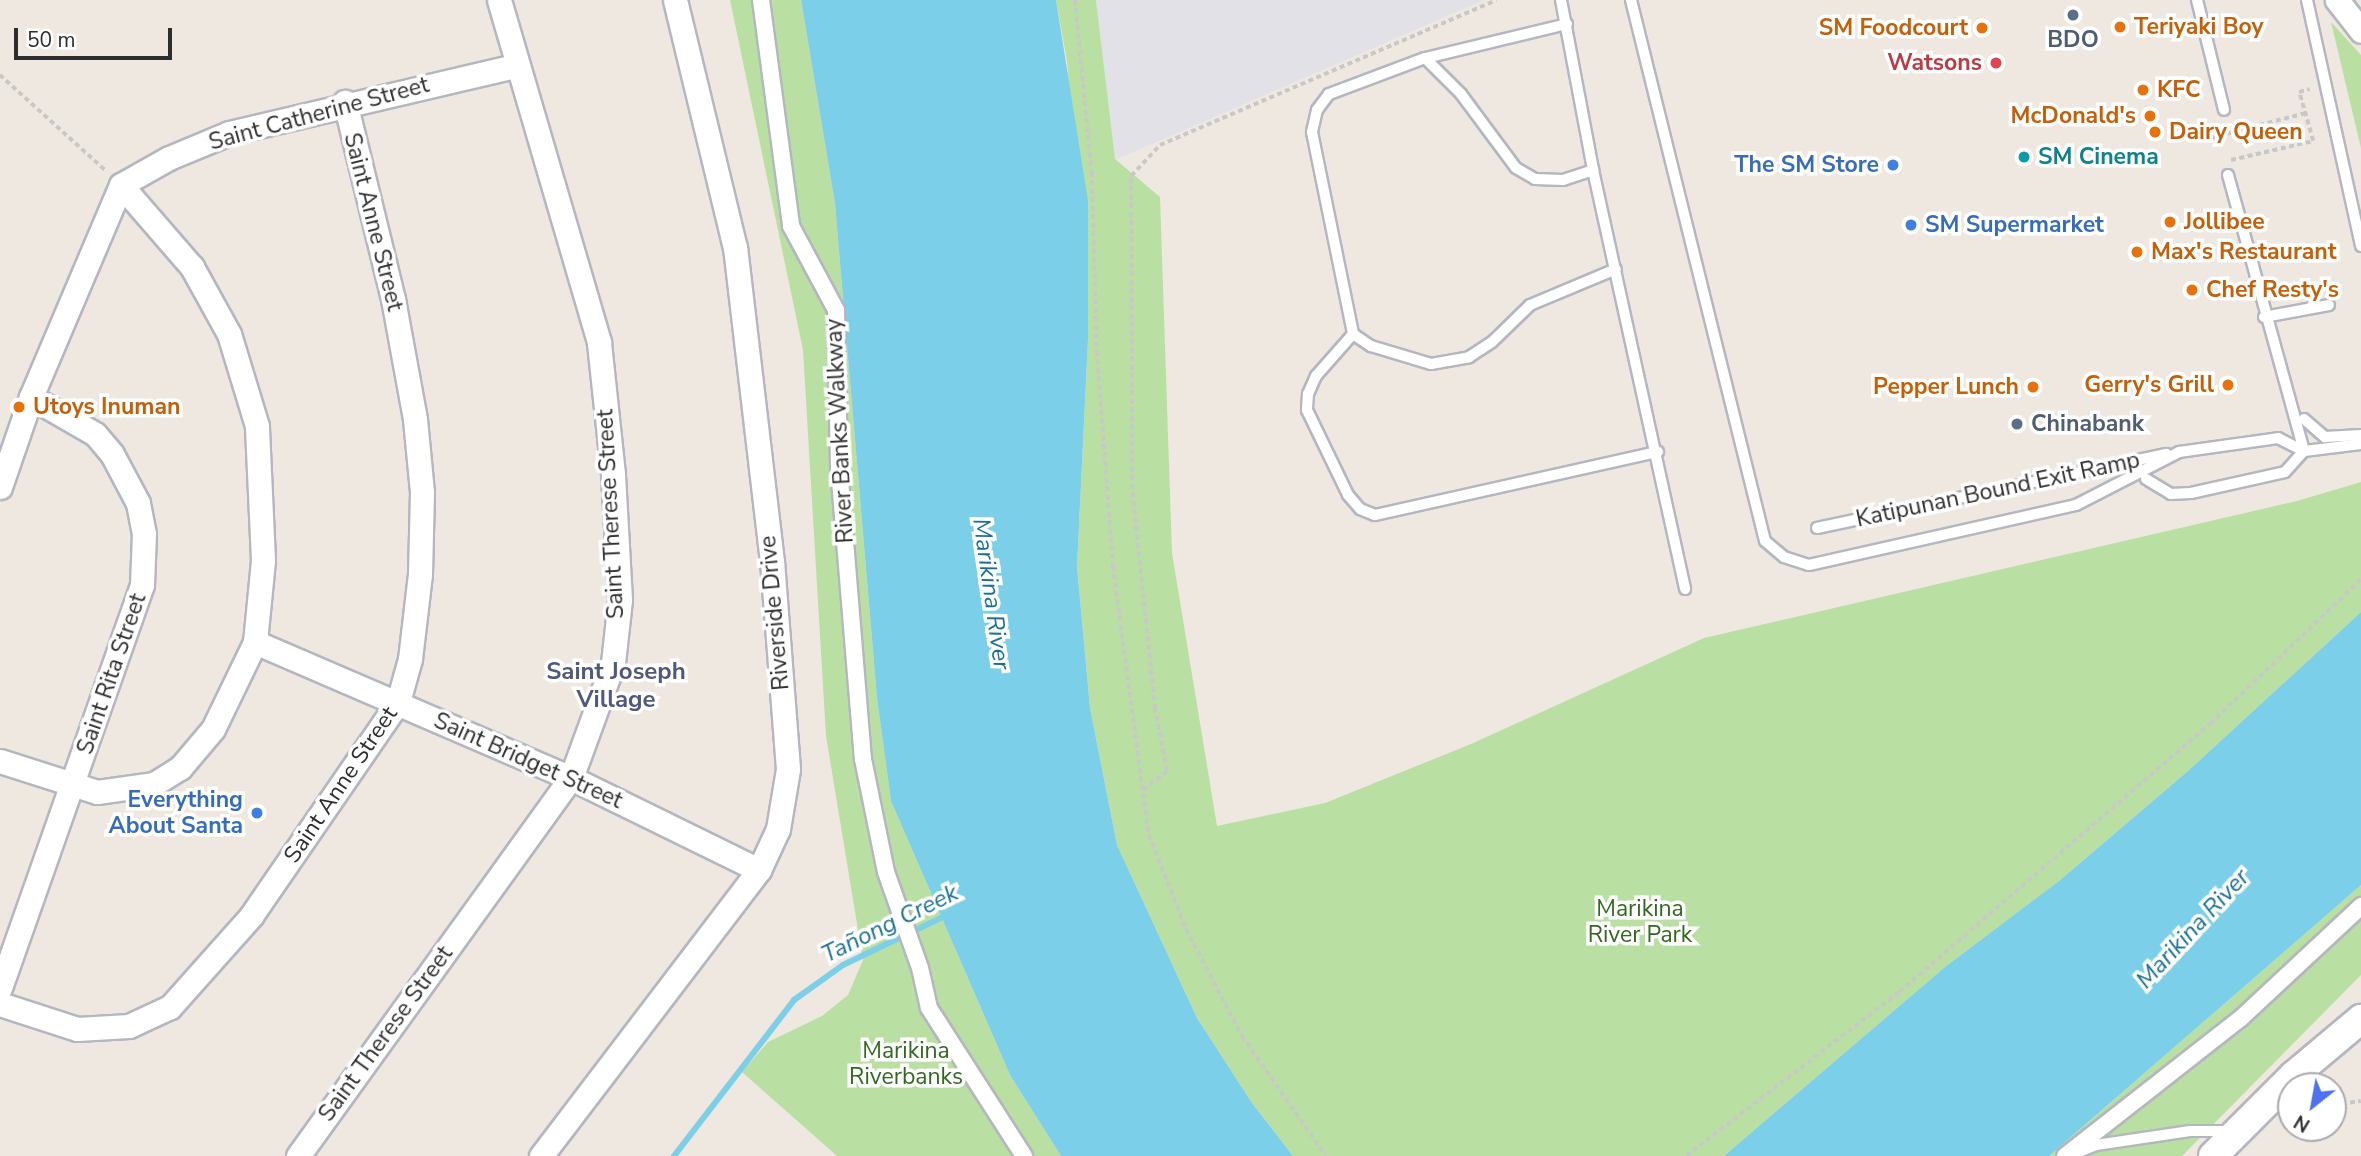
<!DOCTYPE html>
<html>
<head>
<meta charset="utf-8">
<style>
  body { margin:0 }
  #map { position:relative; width:2361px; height:1156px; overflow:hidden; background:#eee8e1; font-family:"Nunito Sans",sans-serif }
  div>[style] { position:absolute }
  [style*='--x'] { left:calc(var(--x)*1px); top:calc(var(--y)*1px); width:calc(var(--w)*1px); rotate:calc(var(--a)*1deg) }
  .industrial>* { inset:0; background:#e2e1e7 }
  .green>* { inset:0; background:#b9e0a2 }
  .water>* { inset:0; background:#7ccfe8 }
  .stream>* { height:6px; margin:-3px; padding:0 3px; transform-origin:3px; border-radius:3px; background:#7ccfe8 }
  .path>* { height:3.5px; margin-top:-1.75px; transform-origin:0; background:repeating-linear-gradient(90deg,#c8c8c8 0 5px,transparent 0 8.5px) }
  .roads { filter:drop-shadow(2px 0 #b4b7bf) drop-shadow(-2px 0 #b4b7bf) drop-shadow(0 2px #b4b7bf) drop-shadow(0 -2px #b4b7bf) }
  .service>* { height:10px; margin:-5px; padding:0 5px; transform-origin:5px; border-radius:5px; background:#fff }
  .pedestrian>* { height:16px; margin:-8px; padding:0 8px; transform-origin:8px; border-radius:8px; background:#fff }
  .minor>* { height:23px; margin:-11.5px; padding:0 11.5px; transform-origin:11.5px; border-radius:11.5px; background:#fff }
  .tertiary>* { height:28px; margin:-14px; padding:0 14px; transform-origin:14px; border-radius:14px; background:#fff }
  .bridges { filter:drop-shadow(2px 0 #b4b7bf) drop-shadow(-2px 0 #b4b7bf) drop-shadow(0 2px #b4b7bf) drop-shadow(0 -2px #b4b7bf) }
  .service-bridge>* { height:10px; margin:-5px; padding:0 5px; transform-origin:5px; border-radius:5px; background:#fff }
  .dots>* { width:19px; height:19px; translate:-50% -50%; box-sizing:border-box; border:4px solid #fff; border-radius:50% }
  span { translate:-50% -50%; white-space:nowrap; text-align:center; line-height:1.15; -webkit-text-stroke:7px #fff; paint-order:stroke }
  .food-label { font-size:23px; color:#c56008; font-weight:700 }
  .left { translate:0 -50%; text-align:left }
  .right { translate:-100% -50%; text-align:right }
  .service-label { font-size:23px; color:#4e5e75; font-weight:700 }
  .health-label { font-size:23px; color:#be3a42; font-weight:700 }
  .street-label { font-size:23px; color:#2d2d2d }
  .culture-label { font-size:23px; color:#0d838f; font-weight:700 }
  .shop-label { font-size:23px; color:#366cbe; font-weight:700 }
  .park-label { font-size:23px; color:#326820 }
  .water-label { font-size:24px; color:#177098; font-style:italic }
  .neighbourhood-label { font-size:24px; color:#50597c; font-weight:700 }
  .north { position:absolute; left:2277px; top:1072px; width:70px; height:70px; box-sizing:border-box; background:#fff; border:2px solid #ababab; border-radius:50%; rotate:211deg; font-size:19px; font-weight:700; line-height:28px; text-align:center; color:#2d2d2d }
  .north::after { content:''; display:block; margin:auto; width:24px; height:32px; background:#4d71ef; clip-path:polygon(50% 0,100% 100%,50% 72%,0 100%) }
  .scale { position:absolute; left:14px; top:28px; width:158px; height:32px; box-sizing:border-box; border:4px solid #2d2d2d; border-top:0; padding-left:9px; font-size:21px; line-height:24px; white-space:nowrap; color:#2d2d2d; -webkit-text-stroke:5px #fff; paint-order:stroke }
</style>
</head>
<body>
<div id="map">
  <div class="industrial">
    <div style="clip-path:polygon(1096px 0,1484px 0,1115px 160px)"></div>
  </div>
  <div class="green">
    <div style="clip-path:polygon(730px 0,801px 0,835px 204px,877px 698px,891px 801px,1010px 1075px,1061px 1156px,837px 1156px,742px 1072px,768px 1042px,822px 1016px,848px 995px,863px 960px,826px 736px,803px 350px)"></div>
    <div style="clip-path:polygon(1056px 0,1096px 0,1115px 159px,1160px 197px,1172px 553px,1217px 826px,1325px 803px,1471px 744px,1704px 638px,2297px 501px,2361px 482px,2361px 612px,2188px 771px,2059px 881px,1945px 967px,1724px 1156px,1293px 1156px,1252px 1103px,1197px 1018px,1117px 845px,1090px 708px,1077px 567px,1088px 340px,1067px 61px)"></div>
    <div style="clip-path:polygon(2331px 22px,2361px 55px,2361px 148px)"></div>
    <div style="clip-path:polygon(2361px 885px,2361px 975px,2182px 1156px,2049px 1156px)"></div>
  </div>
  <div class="water">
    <div style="clip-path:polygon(801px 0,1056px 0,1088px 201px,1088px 340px,1077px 567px,1090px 708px,1117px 845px,1197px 1018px,1252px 1103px,1293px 1156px,1061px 1156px,1010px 1075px,891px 801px,877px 698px,835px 204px)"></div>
    <div style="clip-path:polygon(2361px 612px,2361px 885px,2049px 1156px,1724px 1156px,1945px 967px,2059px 881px,2188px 771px)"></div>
  </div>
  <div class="stream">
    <div style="--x:674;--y:1156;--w:197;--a:-52.4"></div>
    <div style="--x:794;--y:1000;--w:60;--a:-35.5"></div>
    <div style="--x:843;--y:965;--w:115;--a:-25.7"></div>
  </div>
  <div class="path">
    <div style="--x:1075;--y:0;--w:173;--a:84.4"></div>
    <div style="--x:1092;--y:172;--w:179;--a:88.4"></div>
    <div style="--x:1097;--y:351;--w:216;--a:85.7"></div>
    <div style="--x:1113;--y:566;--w:271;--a:82.4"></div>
    <div style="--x:1149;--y:835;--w:101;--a:68.5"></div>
    <div style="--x:1186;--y:929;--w:121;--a:62.4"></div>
    <div style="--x:1242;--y:1036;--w:146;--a:55"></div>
    <div style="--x:0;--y:75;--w:142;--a:42.1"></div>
    <div style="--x:2210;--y:138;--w:99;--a:-14.6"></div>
    <div style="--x:2231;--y:160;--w:84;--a:-13"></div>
    <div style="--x:2313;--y:141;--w:51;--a:-105.9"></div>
    <div style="--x:2299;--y:92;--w:11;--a:-15"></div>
    <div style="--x:1143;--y:790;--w:31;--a:-38"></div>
    <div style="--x:1167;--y:771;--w:63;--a:-101"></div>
    <div style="--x:1155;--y:709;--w:221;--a:-96"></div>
    <div style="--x:1132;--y:489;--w:313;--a:-90.2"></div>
    <div style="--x:1131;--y:176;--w:42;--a:-46.9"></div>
    <div style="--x:1160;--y:145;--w:366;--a:-23.3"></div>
    <div style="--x:2333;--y:1105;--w:28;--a:-8"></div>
    <div style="--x:1686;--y:1156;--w:269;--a:-37.6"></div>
    <div style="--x:1899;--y:992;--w:411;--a:-40.8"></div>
    <div style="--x:2210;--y:724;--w:209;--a:-43.8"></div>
  </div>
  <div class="roads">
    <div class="service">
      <div style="--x:1561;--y:0;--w:173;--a:79.3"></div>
      <div style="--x:1593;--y:170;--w:429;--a:77.6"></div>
      <div style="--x:1631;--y:0;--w:557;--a:76.09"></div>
      <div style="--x:1765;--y:541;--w:25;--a:40"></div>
      <div style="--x:1784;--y:557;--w:26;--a:18"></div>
      <div style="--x:1809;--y:565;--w:274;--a:-12.7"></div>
      <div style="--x:2076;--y:505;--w:116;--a:-27.2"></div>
      <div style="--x:2179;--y:452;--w:100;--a:-8"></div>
      <div style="--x:2278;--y:438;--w:29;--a:27"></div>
      <div style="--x:2304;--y:451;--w:57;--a:-7"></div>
      <div style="--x:2197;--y:0;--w:113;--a:76.2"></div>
      <div style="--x:1567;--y:24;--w:146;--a:166.5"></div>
      <div style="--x:1425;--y:58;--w:103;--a:159.4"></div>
      <div style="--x:1329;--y:94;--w:20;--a:127"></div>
      <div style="--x:1317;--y:110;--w:23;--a:103"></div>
      <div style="--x:1312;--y:132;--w:206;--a:78.5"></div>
      <div style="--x:1353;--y:334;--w:22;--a:34"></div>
      <div style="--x:1371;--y:346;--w:63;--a:16.7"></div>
      <div style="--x:1431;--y:364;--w:39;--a:-10"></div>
      <div style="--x:1469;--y:357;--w:27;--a:-33"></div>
      <div style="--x:1492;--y:342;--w:53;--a:-44.2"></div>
      <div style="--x:1530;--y:305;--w:93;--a:-22.7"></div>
      <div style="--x:1425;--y:58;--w:51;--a:45"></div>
      <div style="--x:1461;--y:94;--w:92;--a:53.4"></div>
      <div style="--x:1516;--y:168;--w:22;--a:30"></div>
      <div style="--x:1535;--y:179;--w:28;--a:2"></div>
      <div style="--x:1563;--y:180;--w:32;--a:-18"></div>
      <div style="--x:2228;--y:175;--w:286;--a:74.6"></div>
      <div style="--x:2264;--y:317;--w:66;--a:-10.5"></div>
      <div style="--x:1353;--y:334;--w:56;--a:131.4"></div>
      <div style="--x:1316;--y:376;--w:20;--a:114"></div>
      <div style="--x:1308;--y:394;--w:16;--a:94"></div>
      <div style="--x:1307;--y:410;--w:94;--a:64.2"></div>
      <div style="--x:1348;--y:495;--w:18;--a:49"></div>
      <div style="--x:1360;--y:509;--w:16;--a:22"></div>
      <div style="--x:1375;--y:515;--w:290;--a:-12.6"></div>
      <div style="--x:2304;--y:419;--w:28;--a:41"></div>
      <div style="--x:2325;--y:437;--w:36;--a:-3"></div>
      <div style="--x:2146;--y:479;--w:29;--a:31"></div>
      <div style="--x:2171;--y:494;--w:20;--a:-3"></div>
      <div style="--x:2191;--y:493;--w:96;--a:-12.6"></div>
      <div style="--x:2285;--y:472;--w:28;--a:-48"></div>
      <div style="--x:1817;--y:528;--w:357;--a:-12"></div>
      <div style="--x:2076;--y:1153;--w:22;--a:-22"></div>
      <div style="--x:2096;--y:1145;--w:95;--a:-8.5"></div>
      <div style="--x:2190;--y:1131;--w:43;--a:0"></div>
    </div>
    <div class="pedestrian">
      <div style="--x:761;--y:0;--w:228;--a:82.4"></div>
      <div style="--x:791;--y:226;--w:95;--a:61.8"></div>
      <div style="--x:836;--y:310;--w:158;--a:88.9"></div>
      <div style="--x:839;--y:468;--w:292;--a:85.3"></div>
      <div style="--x:863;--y:759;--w:115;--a:78.5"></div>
      <div style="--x:886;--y:872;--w:102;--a:70.5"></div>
      <div style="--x:920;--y:968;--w:41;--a:77.3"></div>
      <div style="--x:929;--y:1008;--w:176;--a:57.3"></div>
      <div style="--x:2065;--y:1156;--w:222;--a:-38.1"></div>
      <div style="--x:2240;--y:1019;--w:166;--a:-43"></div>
    </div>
    <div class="minor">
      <div style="--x:2337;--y:0;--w:39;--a:52"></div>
      <div style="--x:0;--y:487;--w:95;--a:-71"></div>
      <div style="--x:31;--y:397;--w:230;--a:-67"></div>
      <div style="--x:121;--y:185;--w:55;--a:-29.4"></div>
      <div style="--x:169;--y:158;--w:65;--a:-22.6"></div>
      <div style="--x:229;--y:133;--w:294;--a:-13.2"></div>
      <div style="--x:255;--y:642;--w:344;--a:23.3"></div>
      <div style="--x:571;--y:778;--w:209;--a:26.1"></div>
      <div style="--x:0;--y:761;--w:102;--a:17.7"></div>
      <div style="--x:97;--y:792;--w:58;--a:-8"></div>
      <div style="--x:154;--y:784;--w:31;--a:-32"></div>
      <div style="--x:180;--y:768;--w:51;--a:-49.8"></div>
      <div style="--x:213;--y:729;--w:97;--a:-64.2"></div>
      <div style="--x:255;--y:642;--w:82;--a:-84.4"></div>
      <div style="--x:263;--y:560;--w:134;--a:-92.6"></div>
      <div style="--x:257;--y:426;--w:96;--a:-106.9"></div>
      <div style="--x:229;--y:334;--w:77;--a:-118.9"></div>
      <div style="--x:192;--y:267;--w:108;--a:-130.9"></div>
      <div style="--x:0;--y:988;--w:427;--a:-70.6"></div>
      <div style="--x:142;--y:585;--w:51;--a:-87.8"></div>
      <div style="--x:144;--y:534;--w:32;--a:-101"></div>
      <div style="--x:138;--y:503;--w:55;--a:-118"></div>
      <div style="--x:112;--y:454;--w:26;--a:-130"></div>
      <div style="--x:95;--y:434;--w:74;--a:-150"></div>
      <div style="--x:0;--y:1004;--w:81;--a:18"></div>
      <div style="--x:77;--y:1029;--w:52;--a:-3.3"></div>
      <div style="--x:129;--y:1026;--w:45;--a:-24.9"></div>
      <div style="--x:170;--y:1007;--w:122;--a:-48.3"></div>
      <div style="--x:251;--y:916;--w:260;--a:-55.5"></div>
      <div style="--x:398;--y:702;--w:45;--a:-74.4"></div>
      <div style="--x:410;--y:659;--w:86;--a:-83.3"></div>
      <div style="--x:420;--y:574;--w:82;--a:-88.6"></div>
      <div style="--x:422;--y:492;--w:73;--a:-95.5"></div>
      <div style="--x:415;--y:419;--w:122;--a:-100.4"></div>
      <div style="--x:393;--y:299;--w:203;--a:-103.7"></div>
      <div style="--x:298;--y:1156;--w:466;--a:-54.2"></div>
      <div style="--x:571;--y:778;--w:122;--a:-69.9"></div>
      <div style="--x:613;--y:663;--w:63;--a:-83.7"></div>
      <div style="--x:620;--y:600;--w:126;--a:-93.2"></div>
      <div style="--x:613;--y:474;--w:133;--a:-96.1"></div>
      <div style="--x:599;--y:342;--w:356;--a:-106.3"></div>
      <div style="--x:541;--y:1156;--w:360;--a:-52.7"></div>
      <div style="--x:759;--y:870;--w:45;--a:-65.1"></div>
      <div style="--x:778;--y:829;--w:61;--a:-80.5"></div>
      <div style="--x:788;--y:769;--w:208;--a:-94.4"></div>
      <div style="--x:772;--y:562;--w:316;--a:-96.7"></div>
      <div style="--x:735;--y:248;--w:255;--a:-103.6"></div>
    </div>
    <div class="tertiary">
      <div style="--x:2213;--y:1156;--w:113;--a:-45"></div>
      <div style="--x:2293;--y:1076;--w:89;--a:-40"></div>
    </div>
  </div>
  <div class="bridges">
    <div class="service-bridge">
      <div style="--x:2307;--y:0;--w:252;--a:77.6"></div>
    </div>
  </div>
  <div class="dots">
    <div style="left:2073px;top:15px;background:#5c6f8a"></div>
    <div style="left:2120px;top:27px;background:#e8710a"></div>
    <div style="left:1982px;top:28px;background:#e8710a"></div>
    <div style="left:1996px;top:63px;background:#e0444e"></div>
    <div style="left:2143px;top:90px;background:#e8710a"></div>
    <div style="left:2150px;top:116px;background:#e8710a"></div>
    <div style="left:2155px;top:132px;background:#e8710a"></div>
    <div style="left:2024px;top:157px;background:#0f9aa8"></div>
    <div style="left:1893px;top:165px;background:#3f7fe0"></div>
    <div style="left:2170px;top:222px;background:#e8710a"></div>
    <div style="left:1911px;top:225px;background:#3f7fe0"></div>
    <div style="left:2137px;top:252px;background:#e8710a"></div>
    <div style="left:2192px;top:290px;background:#e8710a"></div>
    <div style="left:2228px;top:385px;background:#e8710a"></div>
    <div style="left:2033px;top:387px;background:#e8710a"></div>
    <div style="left:19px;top:407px;background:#e8710a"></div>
    <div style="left:2017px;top:424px;background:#5c6f8a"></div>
    <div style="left:257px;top:813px;background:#3f7fe0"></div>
  </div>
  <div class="food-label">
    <span class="left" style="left:2134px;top:27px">Teriyaki Boy</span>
    <span class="right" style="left:1968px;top:28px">SM Foodcourt</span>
    <span class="left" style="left:2157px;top:90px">KFC</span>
    <span class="right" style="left:2136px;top:116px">McDonald's</span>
    <span class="left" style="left:2169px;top:132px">Dairy Queen</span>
    <span class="left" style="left:2184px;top:222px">Jollibee</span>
    <span class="left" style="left:2151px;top:252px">Max's Restaurant</span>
    <span class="left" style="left:2206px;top:290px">Chef Resty's</span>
    <span class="right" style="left:2214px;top:385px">Gerry's Grill</span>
    <span class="right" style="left:2019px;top:387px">Pepper Lunch</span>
    <span class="left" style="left:33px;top:407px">Utoys Inuman</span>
  </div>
  <div class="service-label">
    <span style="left:2073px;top:40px">BDO</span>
    <span class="left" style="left:2031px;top:424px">Chinabank</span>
  </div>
  <div class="health-label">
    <span class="right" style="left:1982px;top:63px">Watsons</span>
  </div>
  <div class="street-label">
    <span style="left:319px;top:114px;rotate:-15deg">Saint Catherine Street</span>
    <span style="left:373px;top:222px;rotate:76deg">Saint Anne Street</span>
    <span style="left:840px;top:431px;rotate:-93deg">River Banks Walkway</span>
    <span style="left:1998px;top:490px;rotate:-12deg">Katipunan Bound Exit Ramp</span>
    <span style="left:611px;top:514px;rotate:-93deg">Saint Therese Street</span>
    <span style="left:775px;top:613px;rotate:-95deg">Riverside Drive</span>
    <span style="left:112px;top:674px;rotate:-71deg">Saint Rita Street</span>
    <span style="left:528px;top:761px;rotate:24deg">Saint Bridget Street</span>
    <span style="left:341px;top:785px;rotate:-56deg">Saint Anne Street</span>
    <span style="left:386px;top:1034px;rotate:-54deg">Saint Therese Street</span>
  </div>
  <div class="culture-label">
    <span class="left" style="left:2038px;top:157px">SM Cinema</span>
  </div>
  <div class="shop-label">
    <span class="right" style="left:1879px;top:165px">The SM Store</span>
    <span class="left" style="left:1925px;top:225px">SM Supermarket</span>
    <span class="right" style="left:243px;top:813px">Everything<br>About Santa</span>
  </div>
  <div class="park-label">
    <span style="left:1640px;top:922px">Marikina<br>River Park</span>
    <span style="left:906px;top:1064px">Marikina<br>Riverbanks</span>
  </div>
  <div class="water-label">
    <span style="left:991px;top:594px;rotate:82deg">Marikina River</span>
    <span style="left:890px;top:924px;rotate:-26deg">Tañong Creek</span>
    <span style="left:2193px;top:929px;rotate:-47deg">Marikina River</span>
  </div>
  <div class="neighbourhood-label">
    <span style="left:616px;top:686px">Saint Joseph<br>Village</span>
  </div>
  <div class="north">N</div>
  <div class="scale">50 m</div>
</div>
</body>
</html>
